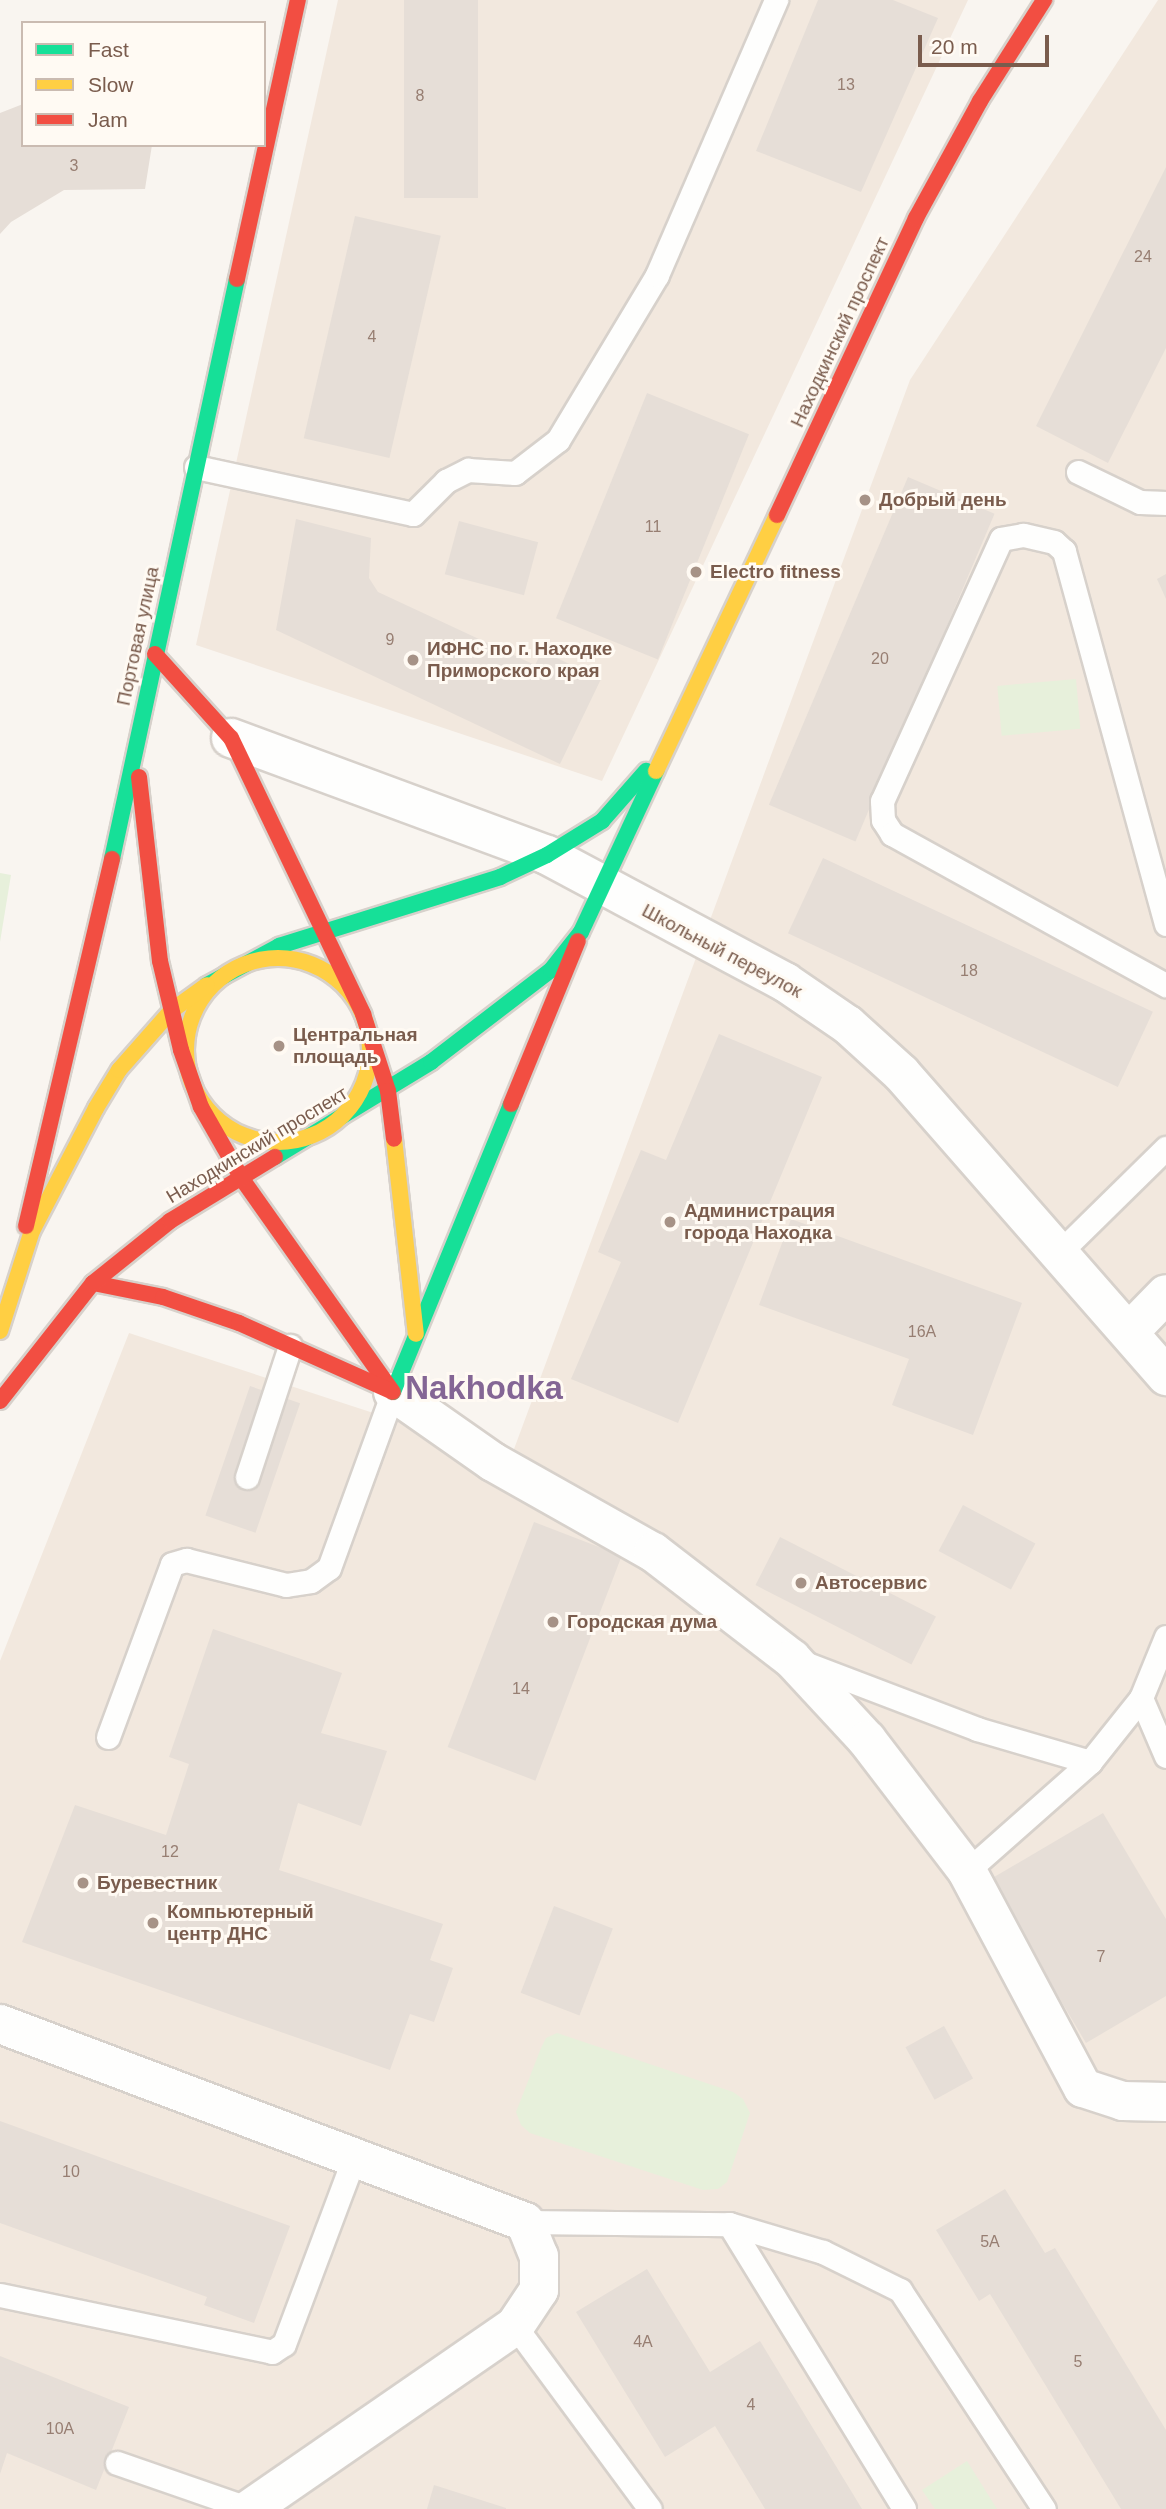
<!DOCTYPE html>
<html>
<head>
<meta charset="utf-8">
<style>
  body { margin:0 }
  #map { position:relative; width:1166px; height:2509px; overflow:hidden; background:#f9f5f0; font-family:Helvetica,sans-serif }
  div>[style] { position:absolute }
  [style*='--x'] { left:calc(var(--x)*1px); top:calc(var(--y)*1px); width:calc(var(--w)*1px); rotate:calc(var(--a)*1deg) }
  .residential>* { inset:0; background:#f2e8de }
  .green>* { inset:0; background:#e7f0db; transform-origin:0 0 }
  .building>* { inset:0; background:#e6ded7; transform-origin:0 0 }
  .roads { filter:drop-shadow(2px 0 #d7d1cb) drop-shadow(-2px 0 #d7d1cb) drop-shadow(0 2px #d7d1cb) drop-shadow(0 -2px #d7d1cb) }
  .lane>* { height:23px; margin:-11.5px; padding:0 11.5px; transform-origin:11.5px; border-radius:11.5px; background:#fefefd }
  .street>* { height:38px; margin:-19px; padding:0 19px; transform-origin:19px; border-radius:19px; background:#fefefd }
  .fast>* { height:16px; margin:-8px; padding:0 8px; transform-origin:8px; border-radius:8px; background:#16e098 }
  .slow>* { height:16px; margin:-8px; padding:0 8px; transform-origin:8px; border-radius:8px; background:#ffcf43 }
  .slow>.ring { margin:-8px; padding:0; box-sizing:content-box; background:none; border:16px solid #ffcf43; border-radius:50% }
  .jam>* { height:16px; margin:-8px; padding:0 8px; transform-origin:8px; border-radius:8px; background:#f24e42 }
  .dots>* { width:19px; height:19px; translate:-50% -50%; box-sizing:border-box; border:4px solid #fffaf3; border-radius:50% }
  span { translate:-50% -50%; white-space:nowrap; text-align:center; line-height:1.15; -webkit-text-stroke:6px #fffaf3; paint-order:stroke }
  .number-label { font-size:16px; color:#977e72 }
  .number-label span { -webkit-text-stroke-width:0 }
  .street-label { font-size:19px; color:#7a5c4d }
  .poi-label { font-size:19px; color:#7a5c4d; font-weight:700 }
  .left { translate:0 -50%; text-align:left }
  .town-label { font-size:33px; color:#846695; font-weight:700 }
  .legend { position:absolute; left:21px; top:21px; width:245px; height:126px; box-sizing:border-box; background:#fffaf3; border:2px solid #cabbb1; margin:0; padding:9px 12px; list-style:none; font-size:21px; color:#7a5c4d }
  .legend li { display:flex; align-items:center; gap:14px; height:35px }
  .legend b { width:35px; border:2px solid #cabbb1 }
  .scale { position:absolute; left:918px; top:35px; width:131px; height:32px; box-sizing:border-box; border:4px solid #7a5c4d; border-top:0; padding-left:9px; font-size:21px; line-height:24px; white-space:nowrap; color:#7a5c4d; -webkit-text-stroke:5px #fffaf3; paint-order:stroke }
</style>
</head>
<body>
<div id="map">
  <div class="residential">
    <div style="clip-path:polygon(338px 0,968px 0,602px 781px,196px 645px)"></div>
    <div style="clip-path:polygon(1158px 0,1166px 0,1166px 2509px,0 2509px,0 1661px,129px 1333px,450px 1438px,507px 1468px,910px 380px)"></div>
  </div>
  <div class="green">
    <div style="left:1076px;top:679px;width:50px;height:79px;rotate:85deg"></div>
    <div style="clip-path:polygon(0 873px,11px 875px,0 942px)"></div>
    <div style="clip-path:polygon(557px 2033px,733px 2092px,743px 2099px,750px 2113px,727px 2182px,718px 2189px,703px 2190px,530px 2133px,521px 2125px,516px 2112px,541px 2048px,546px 2038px)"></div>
    <div style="clip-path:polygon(967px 2461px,997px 2509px,935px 2509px,922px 2490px)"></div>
  </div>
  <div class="building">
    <div style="left:404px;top:0;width:74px;height:198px"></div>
    <div style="clip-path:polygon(818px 0,893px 0,938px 18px,861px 192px,756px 151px)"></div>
    <div style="clip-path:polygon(23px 104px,23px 145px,152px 145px,145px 189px,64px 190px,11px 222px,0 234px,0 113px)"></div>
    <div style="clip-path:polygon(1166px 167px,1166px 348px,1108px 463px,1036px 426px)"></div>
    <div style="left:355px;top:216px;width:88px;height:228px;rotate:13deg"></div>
    <div style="left:647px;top:393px;width:110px;height:243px;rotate:22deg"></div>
    <div style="left:908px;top:477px;width:94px;height:356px;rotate:23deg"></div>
    <div style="clip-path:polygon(296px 519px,371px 538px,369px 578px,378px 592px,535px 665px,542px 651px,601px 679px,560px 764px,276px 630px)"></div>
    <div style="left:459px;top:521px;width:82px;height:55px;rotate:15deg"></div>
    <div style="clip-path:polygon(1166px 574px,1166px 599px,1157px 579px)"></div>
    <div style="left:823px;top:858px;width:364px;height:83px;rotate:25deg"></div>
    <div style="clip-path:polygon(719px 1034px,822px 1077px,678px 1423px,571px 1379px,621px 1262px,598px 1252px,641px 1150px,666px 1160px)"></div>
    <div style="clip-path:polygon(791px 1219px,1022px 1303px,973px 1435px,892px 1405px,909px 1359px,759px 1305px)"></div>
    <div style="left:250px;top:1386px;width:53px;height:137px;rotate:19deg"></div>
    <div style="left:963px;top:1505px;width:82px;height:52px;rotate:28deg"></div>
    <div style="left:534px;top:1522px;width:94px;height:241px;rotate:21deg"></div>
    <div style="left:780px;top:1537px;width:175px;height:54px;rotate:27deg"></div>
    <div style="clip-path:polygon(213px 1629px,342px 1673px,321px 1733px,387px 1751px,361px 1826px,298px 1803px,279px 1870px,443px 1924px,430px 1960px,453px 1968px,434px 2022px,410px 2014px,390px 2070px,22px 1942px,75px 1805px,166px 1835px,189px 1764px,169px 1757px)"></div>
    <div style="clip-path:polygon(1103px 1813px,1166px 1919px,1166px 1996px,1086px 2043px,989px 1880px)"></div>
    <div style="left:554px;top:1906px;width:63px;height:93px;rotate:21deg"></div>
    <div style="left:944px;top:2026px;width:60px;height:44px;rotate:61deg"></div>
    <div style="clip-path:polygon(0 2121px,290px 2226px,254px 2323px,204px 2305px,207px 2297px,0 2223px)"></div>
    <div style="clip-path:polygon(1005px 2189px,1045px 2253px,1055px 2248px,1166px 2430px,1166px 2509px,1121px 2509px,990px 2294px,979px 2301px,936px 2230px)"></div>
    <div style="clip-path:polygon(647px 2269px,710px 2372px,760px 2341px,862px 2509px,765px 2509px,715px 2426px,665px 2457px,576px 2312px)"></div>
    <div style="clip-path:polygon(0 2356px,129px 2407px,96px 2490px,7px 2453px,0 2474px)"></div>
    <div style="clip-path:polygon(434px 2485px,506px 2508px,506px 2509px,427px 2509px)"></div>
  </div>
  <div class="roads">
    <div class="lane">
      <div style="--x:196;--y:467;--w:222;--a:12.2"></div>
      <div style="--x:413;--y:514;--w:47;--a:-45"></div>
      <div style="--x:446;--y:481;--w:25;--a:-27"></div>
      <div style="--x:468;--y:470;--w:47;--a:3.7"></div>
      <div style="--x:515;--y:473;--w:54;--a:-37.5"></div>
      <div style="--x:558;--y:440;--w:192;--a:-59"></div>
      <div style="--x:657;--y:275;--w:300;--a:-66.6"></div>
      <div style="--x:1078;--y:472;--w:69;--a:25.8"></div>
      <div style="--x:1140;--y:502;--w:26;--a:2"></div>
      <div style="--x:1166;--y:924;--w:387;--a:-105.3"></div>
      <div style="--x:1064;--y:551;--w:13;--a:-138"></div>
      <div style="--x:1054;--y:542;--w:32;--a:-167"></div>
      <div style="--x:1023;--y:535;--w:22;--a:170"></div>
      <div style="--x:1001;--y:539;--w:288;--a:114.4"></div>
      <div style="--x:882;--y:801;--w:19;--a:87"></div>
      <div style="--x:883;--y:820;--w:17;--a:57"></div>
      <div style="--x:892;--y:834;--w:313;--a:28.9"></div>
      <div style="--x:1059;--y:1253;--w:150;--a:-44.5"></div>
      <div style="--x:247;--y:1477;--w:138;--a:-71.8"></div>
      <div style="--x:802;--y:1662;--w:187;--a:20.9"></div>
      <div style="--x:977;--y:1729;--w:118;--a:16.3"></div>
      <div style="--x:1141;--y:1698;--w:63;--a:66.7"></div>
      <div style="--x:108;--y:1737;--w:184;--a:-69.7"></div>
      <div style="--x:172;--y:1564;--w:15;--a:-16"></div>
      <div style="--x:186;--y:1560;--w:103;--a:14"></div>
      <div style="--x:286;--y:1585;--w:25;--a:-9"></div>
      <div style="--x:311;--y:1581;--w:22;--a:-36"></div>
      <div style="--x:329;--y:1568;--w:187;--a:-70"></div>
      <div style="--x:967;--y:1871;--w:164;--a:-41.5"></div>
      <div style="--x:1090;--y:1762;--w:82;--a:-51.4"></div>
      <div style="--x:1141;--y:1698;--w:66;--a:-67.7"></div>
      <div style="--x:525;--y:2222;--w:204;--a:0.6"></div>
      <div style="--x:729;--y:2224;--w:98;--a:16.6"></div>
      <div style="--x:823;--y:2252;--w:86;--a:26.3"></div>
      <div style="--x:900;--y:2290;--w:262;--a:56.7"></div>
      <div style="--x:729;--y:2224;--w:334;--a:58.4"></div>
      <div style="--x:0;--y:2295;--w:278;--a:11.8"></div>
      <div style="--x:272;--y:2352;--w:14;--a:-34"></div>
      <div style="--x:284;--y:2344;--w:199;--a:-69.4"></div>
      <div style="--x:515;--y:2326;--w:227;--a:53.6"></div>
      <div style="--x:117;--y:2463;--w:141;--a:19.1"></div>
    </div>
    <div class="street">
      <div style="--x:231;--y:738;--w:337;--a:20.3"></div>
      <div style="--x:547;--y:855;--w:270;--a:28.1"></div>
      <div style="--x:785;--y:982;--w:76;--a:34.3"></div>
      <div style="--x:848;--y:1025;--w:72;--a:42.2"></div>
      <div style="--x:901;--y:1073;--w:403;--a:48.8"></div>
      <div style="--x:1131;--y:1330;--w:50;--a:-45.8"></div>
      <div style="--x:393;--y:1392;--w:122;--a:35"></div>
      <div style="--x:493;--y:1462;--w:184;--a:29.4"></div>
      <div style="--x:653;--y:1552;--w:175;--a:37.6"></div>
      <div style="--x:792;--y:1659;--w:110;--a:47.2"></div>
      <div style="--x:867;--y:1740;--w:165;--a:52.6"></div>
      <div style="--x:967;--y:1871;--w:246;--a:61.9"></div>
      <div style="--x:1083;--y:2088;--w:42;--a:18"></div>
      <div style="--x:1123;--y:2101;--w:43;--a:1.3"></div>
      <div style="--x:0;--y:2024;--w:561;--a:20.66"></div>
      <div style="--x:525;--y:2222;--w:37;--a:68"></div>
      <div style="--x:539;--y:2256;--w:34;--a:90"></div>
      <div style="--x:539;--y:2290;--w:43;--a:123.7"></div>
      <div style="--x:515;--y:2326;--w:322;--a:145.4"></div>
    </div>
    <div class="fast">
      <div style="--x:112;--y:859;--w:593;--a:-77.84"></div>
      <div style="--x:207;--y:985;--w:82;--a:-28.4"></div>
      <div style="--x:279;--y:946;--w:232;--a:-17.3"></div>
      <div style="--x:500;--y:877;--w:52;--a:-25.1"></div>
      <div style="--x:547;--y:855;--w:65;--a:-31.7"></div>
      <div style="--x:602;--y:821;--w:67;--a:-48.7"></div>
      <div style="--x:275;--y:1157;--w:183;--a:-31.3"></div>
      <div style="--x:431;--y:1062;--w:151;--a:-37.5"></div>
      <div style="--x:551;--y:970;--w:48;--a:-51.7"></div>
      <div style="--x:581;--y:932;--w:178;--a:-65"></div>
      <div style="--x:393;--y:1392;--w:311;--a:-67.7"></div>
    </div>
    <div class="slow">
      <div style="--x:656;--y:771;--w:283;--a:-64.7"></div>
      <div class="ring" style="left:186px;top:958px;width:168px;height:168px"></div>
      <div style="--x:394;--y:1139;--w:196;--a:83.6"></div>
      <div style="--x:0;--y:1331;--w:105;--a:-72.3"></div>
      <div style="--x:32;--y:1231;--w:139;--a:-62.5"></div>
      <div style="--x:96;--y:1108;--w:44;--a:-58.8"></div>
      <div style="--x:119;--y:1070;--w:79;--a:-48.6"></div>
      <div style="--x:171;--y:1011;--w:44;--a:-35.8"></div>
    </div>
    <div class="jam">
      <div style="--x:237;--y:279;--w:286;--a:-77.7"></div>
      <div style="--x:777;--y:515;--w:328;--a:-64.9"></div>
      <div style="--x:916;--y:218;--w:133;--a:-61.3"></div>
      <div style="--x:980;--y:101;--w:120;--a:-57.6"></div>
      <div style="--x:155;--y:654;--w:113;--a:47.9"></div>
      <div style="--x:231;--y:738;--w:306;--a:64.4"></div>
      <div style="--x:363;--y:1014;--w:81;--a:72"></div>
      <div style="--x:388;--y:1091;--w:48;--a:82.9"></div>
      <div style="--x:139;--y:777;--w:185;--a:83.5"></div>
      <div style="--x:160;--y:961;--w:91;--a:76.7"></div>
      <div style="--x:181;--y:1050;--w:60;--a:70.7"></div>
      <div style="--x:201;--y:1107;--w:83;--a:60.3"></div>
      <div style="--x:242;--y:1179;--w:261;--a:54.7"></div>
      <div style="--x:511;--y:1104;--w:176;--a:-67.7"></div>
      <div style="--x:26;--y:1226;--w:377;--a:-76.8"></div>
      <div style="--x:93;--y:1283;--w:71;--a:11.3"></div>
      <div style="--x:163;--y:1297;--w:80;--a:18.9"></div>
      <div style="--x:239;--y:1323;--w:167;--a:24.1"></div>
      <div style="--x:0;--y:1401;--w:150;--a:-51.8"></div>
      <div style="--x:93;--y:1283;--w:99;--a:-38.8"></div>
      <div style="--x:170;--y:1221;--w:123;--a:-31.4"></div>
    </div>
  </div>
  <div class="dots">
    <div style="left:865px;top:500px;background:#a69286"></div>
    <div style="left:696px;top:572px;background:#a69286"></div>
    <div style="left:413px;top:660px;background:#a69286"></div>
    <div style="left:279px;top:1046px;background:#a69286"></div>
    <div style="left:670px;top:1222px;background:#a69286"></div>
    <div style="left:801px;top:1583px;background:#a69286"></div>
    <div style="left:553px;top:1622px;background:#a69286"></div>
    <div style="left:83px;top:1883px;background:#a69286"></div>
    <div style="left:153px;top:1923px;background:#a69286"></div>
  </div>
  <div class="number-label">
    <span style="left:846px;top:85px">13</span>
    <span style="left:420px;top:96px">8</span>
    <span style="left:74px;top:166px">3</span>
    <span style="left:1143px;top:257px">24</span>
    <span style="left:372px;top:337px">4</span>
    <span style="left:653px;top:527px">11</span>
    <span style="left:390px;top:640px">9</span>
    <span style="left:880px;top:659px">20</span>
    <span style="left:969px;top:971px">18</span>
    <span style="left:922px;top:1332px">16А</span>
    <span style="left:521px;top:1689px">14</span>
    <span style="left:170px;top:1852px">12</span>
    <span style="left:1101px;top:1957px">7</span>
    <span style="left:71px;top:2172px">10</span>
    <span style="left:990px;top:2242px">5А</span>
    <span style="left:643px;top:2342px">4А</span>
    <span style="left:1078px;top:2362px">5</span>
    <span style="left:751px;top:2405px">4</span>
    <span style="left:60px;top:2429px">10А</span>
  </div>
  <div class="street-label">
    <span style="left:840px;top:332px;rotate:-65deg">Находкинский проспект</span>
    <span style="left:138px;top:636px;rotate:-78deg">Портовая улица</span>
    <span style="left:722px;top:951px;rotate:28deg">Школьный переулок</span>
    <span style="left:257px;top:1145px;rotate:-31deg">Находкинский проспект</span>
  </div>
  <div class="poi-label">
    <span class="left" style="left:879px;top:500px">Добрый день</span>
    <span class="left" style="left:710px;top:572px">Electro fitness</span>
    <span class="left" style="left:427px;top:660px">ИФНС по г. Находке<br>Приморского края</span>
    <span class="left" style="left:293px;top:1046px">Центральная<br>площадь</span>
    <span class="left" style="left:684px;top:1222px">Администрация<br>города Находка</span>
    <span class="left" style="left:815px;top:1583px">Автосервис</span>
    <span class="left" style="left:567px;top:1622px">Городская дума</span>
    <span class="left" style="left:97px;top:1883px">Буревестник</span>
    <span class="left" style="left:167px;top:1923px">Компьютерный<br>центр ДНС</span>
  </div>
  <div class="town-label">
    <span style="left:484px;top:1388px">Nakhodka</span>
  </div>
  <ul class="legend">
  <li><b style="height:9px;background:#16e098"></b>Fast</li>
  <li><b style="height:9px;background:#ffcf43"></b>Slow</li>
  <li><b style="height:9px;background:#f24e42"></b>Jam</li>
  </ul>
  <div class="scale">20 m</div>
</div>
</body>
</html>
